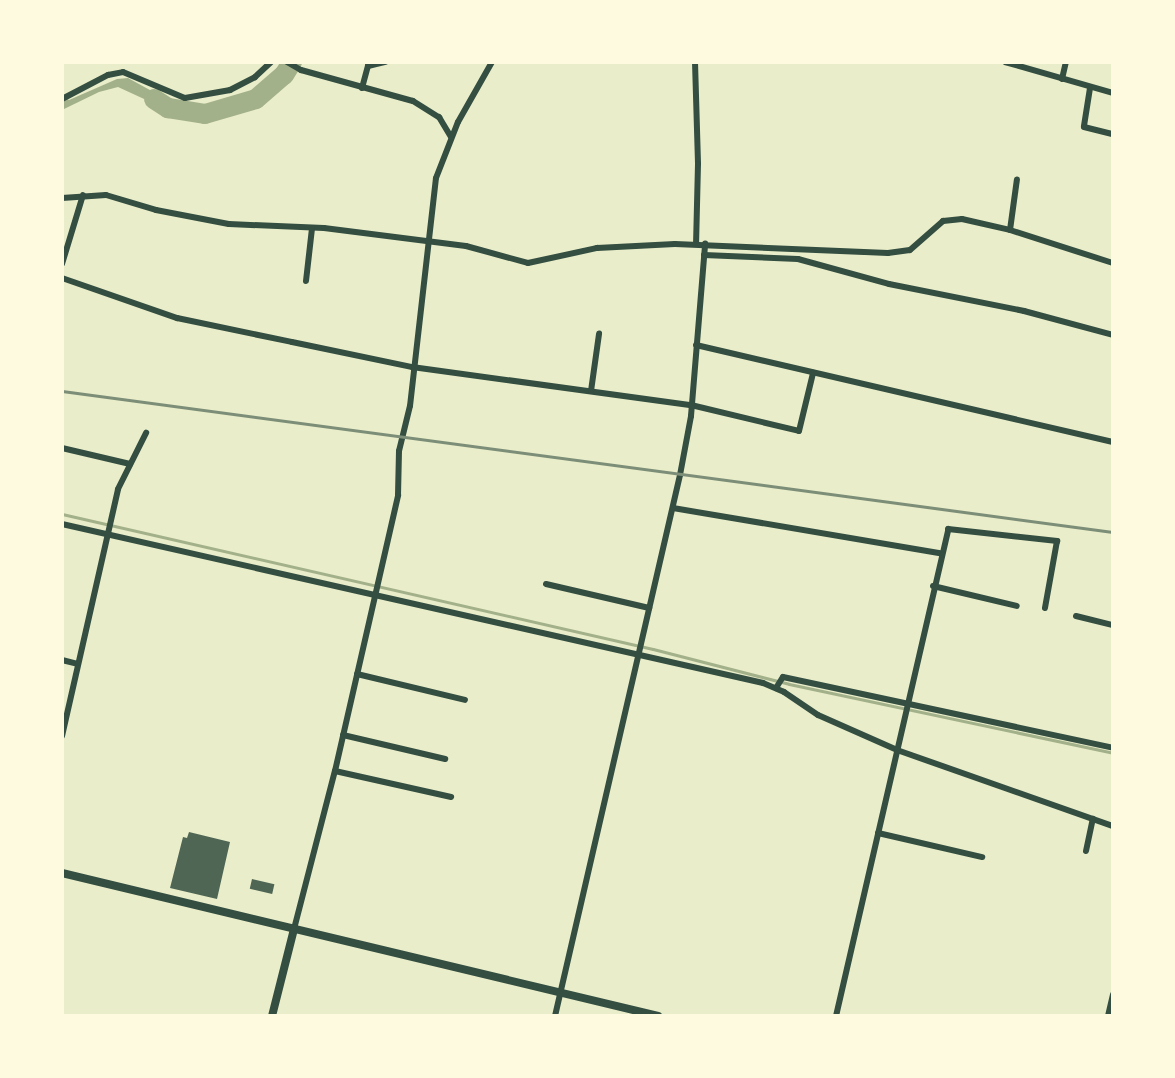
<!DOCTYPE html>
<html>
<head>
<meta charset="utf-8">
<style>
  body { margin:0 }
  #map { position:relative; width:1175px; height:1078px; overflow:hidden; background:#e9edc9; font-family:Figtree,sans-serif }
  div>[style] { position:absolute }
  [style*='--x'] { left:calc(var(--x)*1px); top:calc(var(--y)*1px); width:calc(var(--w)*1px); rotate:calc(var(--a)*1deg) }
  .water>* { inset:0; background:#a3b18a }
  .stream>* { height:3px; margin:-1.5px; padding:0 1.5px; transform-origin:1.5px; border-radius:1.5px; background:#a3b18a }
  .river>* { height:20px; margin:-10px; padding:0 10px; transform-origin:10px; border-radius:10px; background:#a3b18a }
  .building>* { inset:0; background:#4f6655; transform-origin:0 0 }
  .minor>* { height:6px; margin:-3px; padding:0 3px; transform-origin:3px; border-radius:3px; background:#344e41 }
  .tertiary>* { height:8px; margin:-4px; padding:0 4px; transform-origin:4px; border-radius:4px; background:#344e41 }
  .rail>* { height:3px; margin:-1.5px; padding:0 1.5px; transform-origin:1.5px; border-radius:1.5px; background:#7c8e77 }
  span { translate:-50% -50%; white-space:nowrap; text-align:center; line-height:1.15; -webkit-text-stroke:6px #fefae0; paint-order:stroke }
  .frame { position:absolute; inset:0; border:64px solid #fefae0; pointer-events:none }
</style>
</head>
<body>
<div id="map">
  <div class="water">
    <div style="clip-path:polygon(128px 78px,179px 106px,220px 114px,168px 110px,118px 87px,99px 92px,62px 110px,62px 96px,69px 100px,117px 79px)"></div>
  </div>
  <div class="stream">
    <div style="--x:62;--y:514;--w:606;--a:12.87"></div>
    <div style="--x:653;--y:649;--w:140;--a:14.4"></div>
    <div style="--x:789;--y:684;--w:331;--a:12"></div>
  </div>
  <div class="river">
    <div style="--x:154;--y:99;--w:17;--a:33"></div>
    <div style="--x:168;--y:108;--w:37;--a:9"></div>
    <div style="--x:205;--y:114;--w:53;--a:-16.4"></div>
    <div style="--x:256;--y:99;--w:37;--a:-41"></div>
    <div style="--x:284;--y:75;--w:15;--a:-58"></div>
  </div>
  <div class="building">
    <div style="clip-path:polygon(189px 832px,230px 842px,217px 899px,170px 888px,183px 837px,187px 838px)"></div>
    <div style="left:252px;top:879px;width:23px;height:10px;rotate:13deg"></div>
  </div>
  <div class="minor">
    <div style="--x:287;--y:62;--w:16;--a:30"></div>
    <div style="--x:301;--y:70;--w:116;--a:15.5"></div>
    <div style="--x:413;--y:101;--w:31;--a:32"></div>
    <div style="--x:439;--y:117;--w:23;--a:59"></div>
    <div style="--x:695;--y:62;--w:102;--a:88.3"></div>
    <div style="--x:698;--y:164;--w:80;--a:91.4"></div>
    <div style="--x:1005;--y:62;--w:112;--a:16"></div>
    <div style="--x:368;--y:66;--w:18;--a:-13"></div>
    <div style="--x:1062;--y:79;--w:17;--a:-77"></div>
    <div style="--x:362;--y:88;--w:27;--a:-75"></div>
    <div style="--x:1090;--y:88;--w:39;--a:99"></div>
    <div style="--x:1084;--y:127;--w:30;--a:14"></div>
    <div style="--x:62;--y:99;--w:52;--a:-27.6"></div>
    <div style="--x:108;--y:75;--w:15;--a:-11"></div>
    <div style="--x:123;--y:72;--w:67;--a:22.8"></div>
    <div style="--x:185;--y:98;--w:46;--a:-10.1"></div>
    <div style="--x:230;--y:90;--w:28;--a:-27"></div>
    <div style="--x:255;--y:77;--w:22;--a:-43"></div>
    <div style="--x:62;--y:198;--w:44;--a:-3.9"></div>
    <div style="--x:106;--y:195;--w:52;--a:16.7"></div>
    <div style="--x:156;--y:210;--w:74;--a:10.9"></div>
    <div style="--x:229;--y:224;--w:95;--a:2.4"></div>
    <div style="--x:324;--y:228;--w:143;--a:7.2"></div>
    <div style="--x:466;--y:246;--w:64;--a:15.3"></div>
    <div style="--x:528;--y:263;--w:71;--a:-12.3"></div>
    <div style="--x:597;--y:248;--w:78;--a:-2.9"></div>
    <div style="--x:675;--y:244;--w:213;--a:2.4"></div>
    <div style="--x:888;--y:253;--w:22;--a:-8"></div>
    <div style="--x:910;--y:250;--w:44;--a:-41.3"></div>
    <div style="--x:943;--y:221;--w:19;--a:-6"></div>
    <div style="--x:962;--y:219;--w:49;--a:12.9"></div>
    <div style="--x:1010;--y:230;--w:108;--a:17.8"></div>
    <div style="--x:1010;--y:230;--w:51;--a:-82.2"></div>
    <div style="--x:704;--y:255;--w:94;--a:2.4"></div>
    <div style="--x:798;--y:259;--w:94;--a:15.4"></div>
    <div style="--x:889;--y:284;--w:138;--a:11.3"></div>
    <div style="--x:1024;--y:311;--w:92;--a:15.1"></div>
    <div style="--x:62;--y:264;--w:72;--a:-73.1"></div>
    <div style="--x:62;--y:278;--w:122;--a:19.2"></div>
    <div style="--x:177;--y:318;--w:117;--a:11.8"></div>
    <div style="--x:292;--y:342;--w:123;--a:11.8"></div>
    <div style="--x:412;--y:367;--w:282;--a:7.8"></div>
    <div style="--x:691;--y:405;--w:111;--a:13.5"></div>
    <div style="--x:799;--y:431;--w:60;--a:-76.4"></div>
    <div style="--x:306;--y:281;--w:53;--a:-83.5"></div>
    <div style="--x:696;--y:345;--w:428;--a:13.1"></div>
    <div style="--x:591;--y:391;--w:58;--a:-82"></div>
    <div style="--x:62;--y:448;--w:70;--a:13.2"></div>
    <div style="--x:673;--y:508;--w:271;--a:9.6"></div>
    <div style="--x:62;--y:524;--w:719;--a:12.78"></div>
    <div style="--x:763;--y:683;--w:23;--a:23"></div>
    <div style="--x:784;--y:692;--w:41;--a:34.1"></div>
    <div style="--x:818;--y:715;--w:86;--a:23.9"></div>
    <div style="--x:897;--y:750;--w:229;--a:19.4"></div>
    <div style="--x:546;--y:584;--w:106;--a:13.1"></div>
    <div style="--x:933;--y:586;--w:86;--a:13.4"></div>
    <div style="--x:1076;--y:616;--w:38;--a:14"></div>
    <div style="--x:62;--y:660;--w:16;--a:14"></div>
    <div style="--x:357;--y:674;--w:111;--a:13.5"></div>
    <div style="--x:776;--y:688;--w:13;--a:-58"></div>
    <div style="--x:783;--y:677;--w:338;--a:12.1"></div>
    <div style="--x:343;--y:735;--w:105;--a:13.2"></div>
    <div style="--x:62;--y:736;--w:253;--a:-77.2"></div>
    <div style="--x:118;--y:489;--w:63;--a:-63.4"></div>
    <div style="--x:335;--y:771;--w:119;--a:12.6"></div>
    <div style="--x:878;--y:833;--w:107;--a:13"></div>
    <div style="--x:1086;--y:851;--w:33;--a:-78"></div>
    <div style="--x:294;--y:929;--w:163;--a:-75.5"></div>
    <div style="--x:335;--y:771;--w:283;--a:-77.1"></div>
    <div style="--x:398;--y:495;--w:44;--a:-88.7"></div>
    <div style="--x:399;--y:451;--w:46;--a:-76.3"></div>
    <div style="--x:410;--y:406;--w:229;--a:-83.5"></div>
    <div style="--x:436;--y:178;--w:60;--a:-68.6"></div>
    <div style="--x:458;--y:122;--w:69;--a:-60.5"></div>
    <div style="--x:555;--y:1016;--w:555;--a:-76.99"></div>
    <div style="--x:680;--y:475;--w:60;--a:-79.4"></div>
    <div style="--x:691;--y:416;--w:173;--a:-85.3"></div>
    <div style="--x:836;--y:1016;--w:500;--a:-77"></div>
    <div style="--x:948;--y:529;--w:110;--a:6.3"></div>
    <div style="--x:1057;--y:541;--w:68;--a:100.2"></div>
    <div style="--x:1108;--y:1016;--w:22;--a:-77"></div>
  </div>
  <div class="tertiary">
    <div style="--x:62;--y:873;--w:613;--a:13.49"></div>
    <div style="--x:272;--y:1016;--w:90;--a:-75.8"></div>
  </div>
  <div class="rail">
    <div style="--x:62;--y:391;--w:1060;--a:7.64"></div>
  </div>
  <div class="frame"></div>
</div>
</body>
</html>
